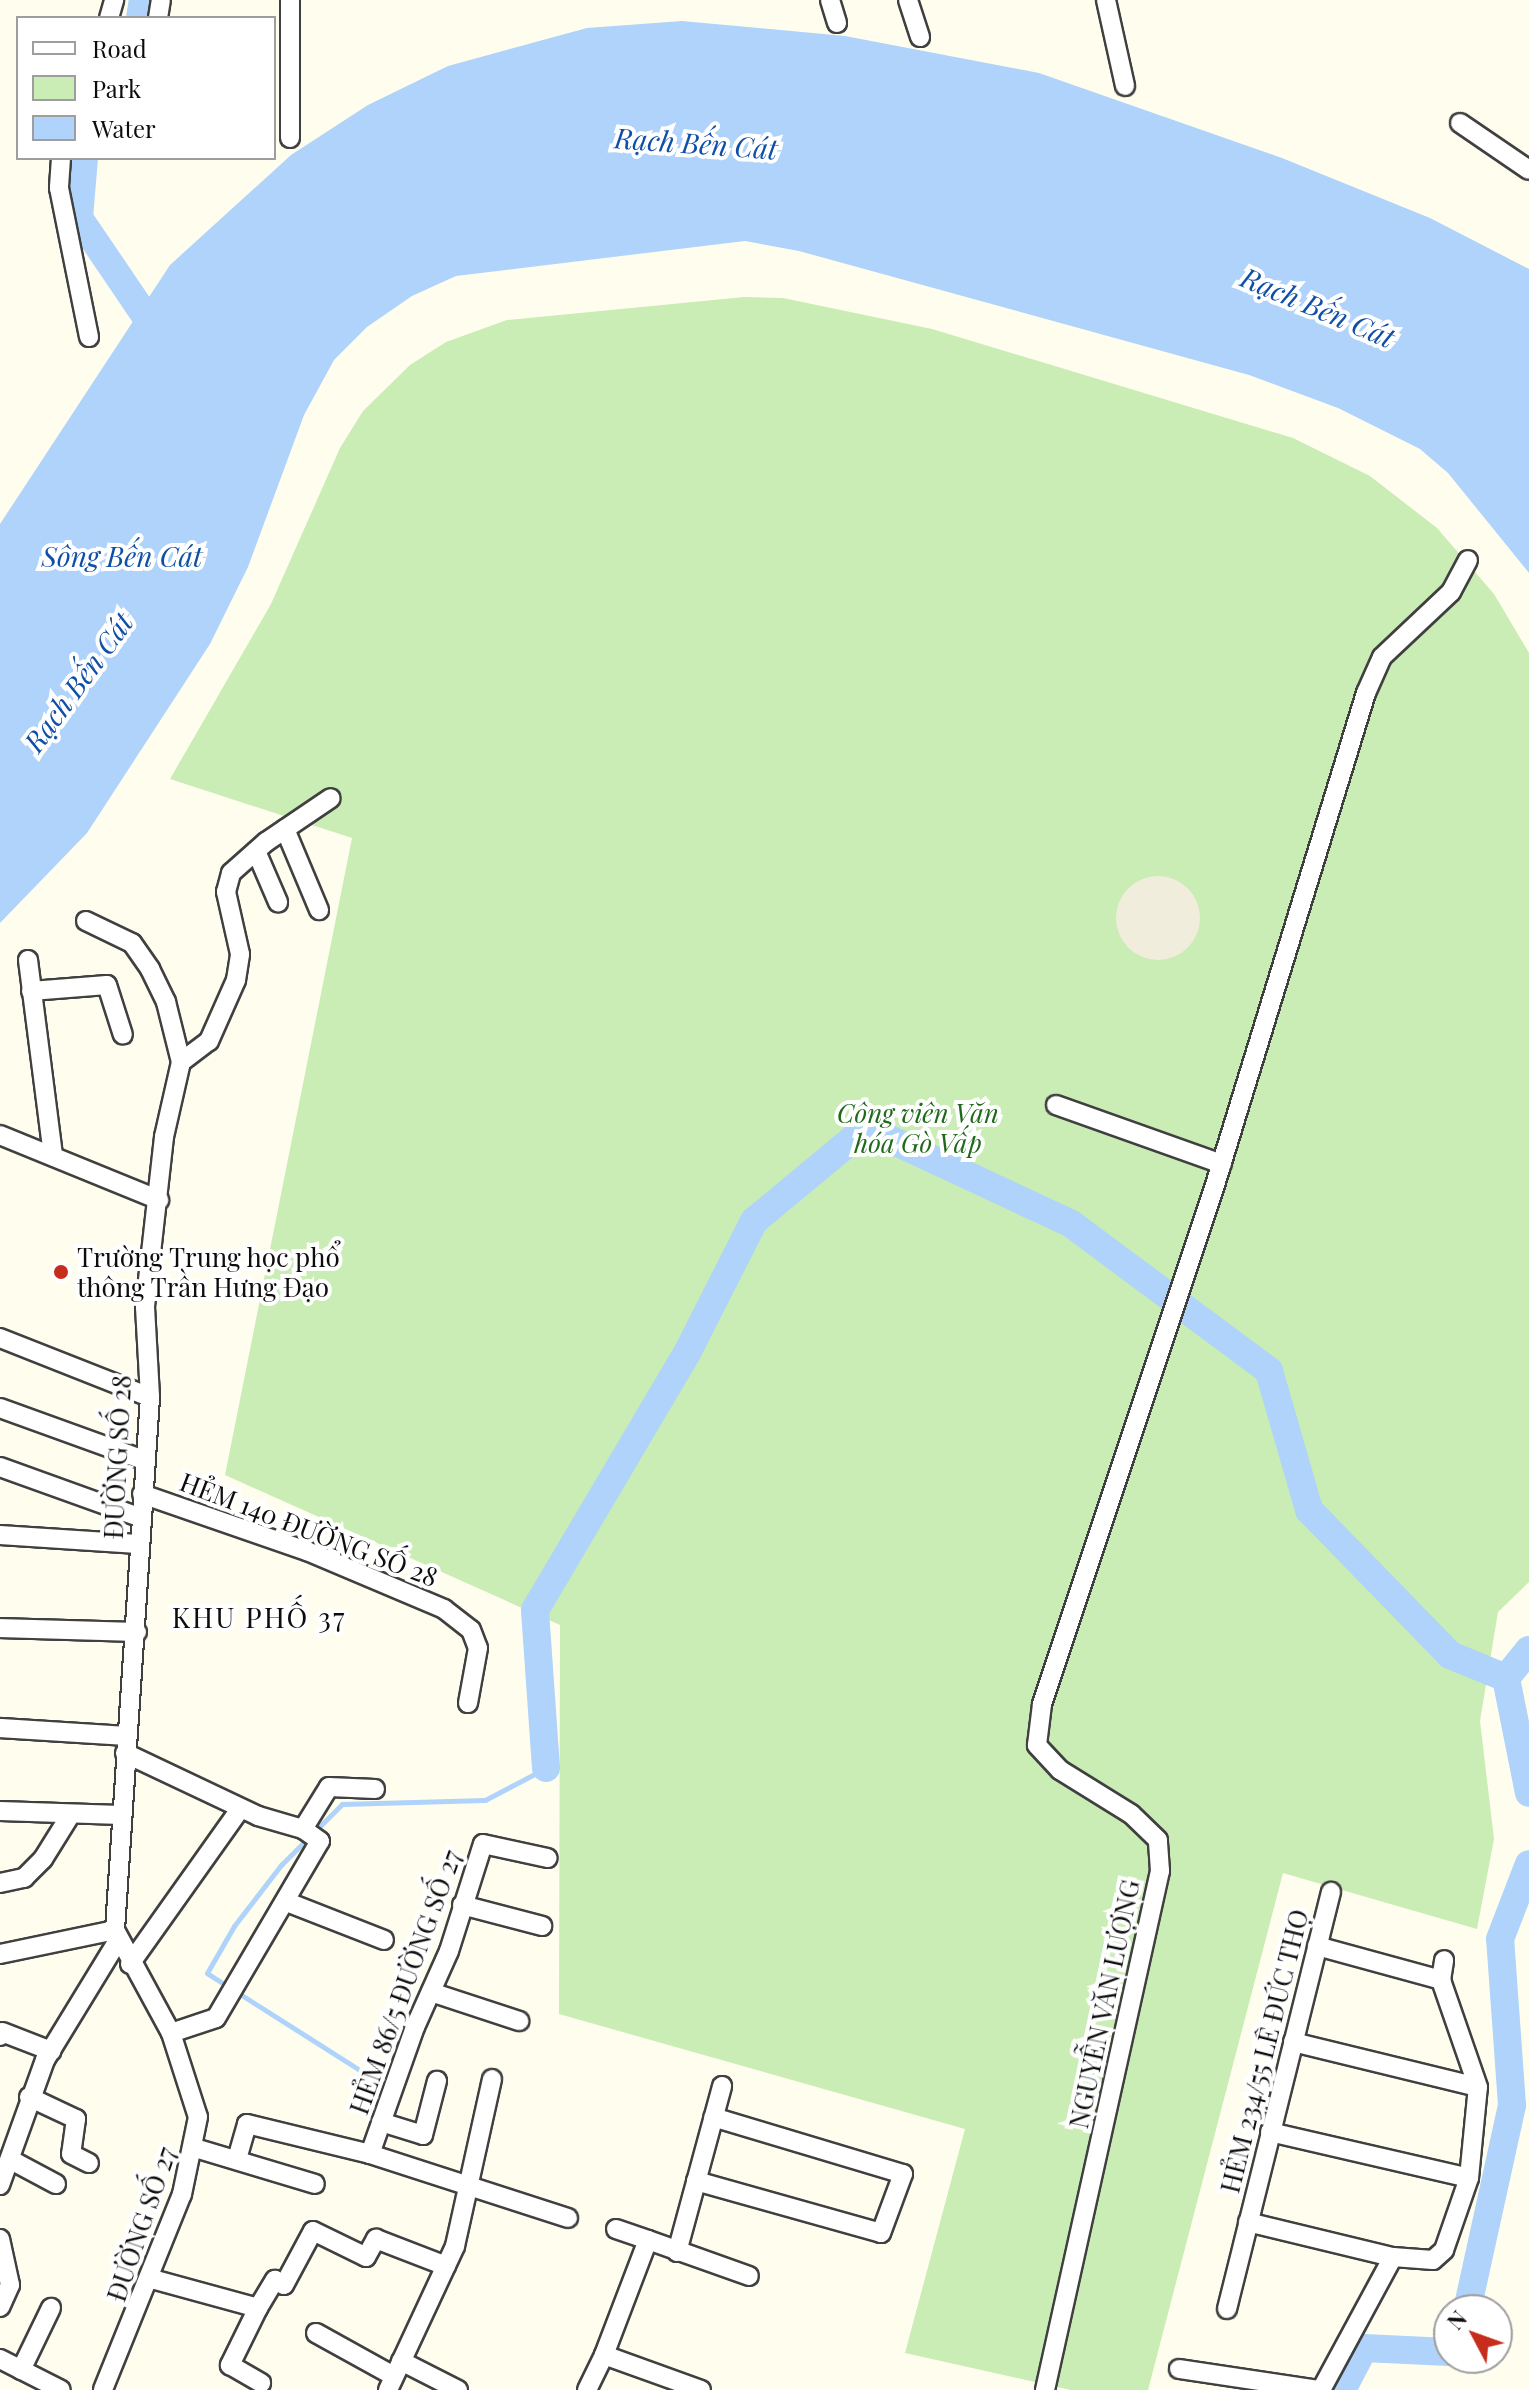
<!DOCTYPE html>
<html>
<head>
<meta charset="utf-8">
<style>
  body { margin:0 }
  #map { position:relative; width:1529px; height:2390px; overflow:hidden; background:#fffeee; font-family:"Playfair Display",serif }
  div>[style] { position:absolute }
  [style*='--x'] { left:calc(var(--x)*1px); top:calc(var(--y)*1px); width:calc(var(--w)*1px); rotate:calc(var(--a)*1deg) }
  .green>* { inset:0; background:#caecb5 }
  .plaza>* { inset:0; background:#f0eddc }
  .round { border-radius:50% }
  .water>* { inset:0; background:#afd3fa }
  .stream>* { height:5px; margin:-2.5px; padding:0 2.5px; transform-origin:2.5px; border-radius:2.5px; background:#afd3fa }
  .river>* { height:28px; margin:-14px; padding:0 14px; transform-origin:14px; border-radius:14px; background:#afd3fa }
  .roads { filter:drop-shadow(2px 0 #404040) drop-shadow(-2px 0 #404040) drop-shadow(0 2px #404040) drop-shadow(0 -2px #404040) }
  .minor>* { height:18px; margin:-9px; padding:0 9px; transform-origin:9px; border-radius:9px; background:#fff }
  .dots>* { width:22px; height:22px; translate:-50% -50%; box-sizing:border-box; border:4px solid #fff; border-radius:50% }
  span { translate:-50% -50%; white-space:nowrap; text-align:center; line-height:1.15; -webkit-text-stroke:8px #fff; paint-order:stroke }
  .park-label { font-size:26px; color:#1f691a; font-style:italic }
  .poi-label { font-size:26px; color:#0d0d0d }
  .left { translate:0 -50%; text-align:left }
  .street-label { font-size:26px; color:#0d0d0d }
  .water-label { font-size:28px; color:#0f4fa7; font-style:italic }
  .neighbourhood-label { font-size:28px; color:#0d0d0d; letter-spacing:2px }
  .legend { position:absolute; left:16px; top:16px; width:260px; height:144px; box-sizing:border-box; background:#fff; border:2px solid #9e9e9e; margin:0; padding:10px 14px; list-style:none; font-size:24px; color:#0d0d0d }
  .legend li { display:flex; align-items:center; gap:16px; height:40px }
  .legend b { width:40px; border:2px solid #9e9e9e }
  .north { position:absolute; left:1433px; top:2294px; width:80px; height:80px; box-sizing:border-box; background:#fff; border:2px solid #9e9e9e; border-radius:50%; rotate:311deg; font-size:22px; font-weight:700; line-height:32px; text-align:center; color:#0d0d0d }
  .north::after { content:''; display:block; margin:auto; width:28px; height:36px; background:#c62d1d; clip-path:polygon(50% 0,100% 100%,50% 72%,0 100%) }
</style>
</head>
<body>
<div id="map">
  <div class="green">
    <div style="clip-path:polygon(744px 297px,783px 298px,932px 329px,1293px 438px,1370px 476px,1437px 528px,1494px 594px,1529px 653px,1529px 1582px,1498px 1612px,1480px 1721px,1494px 1839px,1477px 1929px,1283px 1873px,1148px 2390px,1071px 2390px,905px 2353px,965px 2129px,559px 2014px,560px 1625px,225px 1475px,352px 838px,170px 779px,271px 604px,340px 448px,363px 411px,410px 365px,446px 342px,507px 320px)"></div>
  </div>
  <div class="plaza">
    <div class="round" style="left:1116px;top:876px;width:84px;height:84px"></div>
  </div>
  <div class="water">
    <div style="clip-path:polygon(682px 21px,845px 36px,1039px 73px,1282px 158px,1430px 218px,1529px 269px,1529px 573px,1448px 473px,1420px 449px,1338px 408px,1249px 375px,799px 251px,745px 241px,456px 276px,412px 296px,367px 327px,334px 360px,304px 415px,248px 567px,210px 644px,87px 833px,0 923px,0 524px,170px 265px,291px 155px,368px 105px,448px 66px,587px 28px)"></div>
  </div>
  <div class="stream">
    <div style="--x:388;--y:2088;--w:214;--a:-147.6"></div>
    <div style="--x:207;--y:1973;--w:54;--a:-60.1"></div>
    <div style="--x:234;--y:1926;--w:77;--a:-52.4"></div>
    <div style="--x:281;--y:1865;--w:86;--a:-45"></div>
    <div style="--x:342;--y:1804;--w:143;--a:-1.6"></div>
    <div style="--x:485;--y:1800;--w:69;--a:-27.7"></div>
  </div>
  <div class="river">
    <div style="--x:140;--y:18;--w:18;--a:-81"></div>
    <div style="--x:84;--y:158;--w:60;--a:94.8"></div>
    <div style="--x:79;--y:218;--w:146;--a:55.9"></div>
    <div style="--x:1506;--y:1678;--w:117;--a:78.7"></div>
    <div style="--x:546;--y:1768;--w:158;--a:-94"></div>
    <div style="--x:535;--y:1610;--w:301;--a:-59.4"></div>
    <div style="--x:688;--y:1351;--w:146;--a:-63.1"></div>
    <div style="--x:754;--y:1221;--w:146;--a:-39.7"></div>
    <div style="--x:866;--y:1128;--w:225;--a:25"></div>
    <div style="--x:1070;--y:1223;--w:248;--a:36.6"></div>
    <div style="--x:1269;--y:1371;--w:145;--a:73.9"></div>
    <div style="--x:1309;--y:1510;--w:202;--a:45.8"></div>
    <div style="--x:1450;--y:1655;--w:61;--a:22.3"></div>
    <div style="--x:1506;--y:1678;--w:36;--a:-51"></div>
    <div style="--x:1467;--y:2310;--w:210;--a:-77.6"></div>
    <div style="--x:1512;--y:2105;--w:166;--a:-94.1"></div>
    <div style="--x:1500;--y:1939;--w:80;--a:-68.9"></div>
    <div style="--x:1342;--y:2390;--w:47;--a:-62.4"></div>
    <div style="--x:1364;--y:2348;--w:85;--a:2.7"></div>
  </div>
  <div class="roads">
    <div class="minor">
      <div style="--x:290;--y:0;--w:138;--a:90"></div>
      <div style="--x:830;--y:0;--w:24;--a:73"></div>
      <div style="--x:908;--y:0;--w:39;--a:72"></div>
      <div style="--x:1106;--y:0;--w:88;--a:77.5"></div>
      <div style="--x:109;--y:18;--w:19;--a:-74"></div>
      <div style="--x:158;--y:18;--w:18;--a:-81"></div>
      <div style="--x:1460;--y:123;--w:83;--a:34.3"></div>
      <div style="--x:61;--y:158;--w:30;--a:94"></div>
      <div style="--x:59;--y:188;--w:152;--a:78.6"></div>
      <div style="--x:285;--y:829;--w:88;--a:67.2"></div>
      <div style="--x:256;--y:851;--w:56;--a:66.7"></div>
      <div style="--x:86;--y:921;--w:51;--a:25.6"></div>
      <div style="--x:132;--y:943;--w:32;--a:55"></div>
      <div style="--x:150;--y:969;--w:37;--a:64"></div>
      <div style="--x:166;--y:1002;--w:62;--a:76"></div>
      <div style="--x:181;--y:1062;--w:77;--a:102.8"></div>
      <div style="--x:164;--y:1137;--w:171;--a:96.4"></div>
      <div style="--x:145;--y:1307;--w:90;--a:86.8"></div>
      <div style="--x:150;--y:1397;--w:534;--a:93.76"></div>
      <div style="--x:115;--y:1930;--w:117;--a:61.5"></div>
      <div style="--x:171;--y:2033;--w:88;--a:72.2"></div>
      <div style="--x:198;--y:2117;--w:79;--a:101.7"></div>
      <div style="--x:182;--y:2194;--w:211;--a:112"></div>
      <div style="--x:28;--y:960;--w:198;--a:82.7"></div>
      <div style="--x:31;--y:991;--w:76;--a:-4.5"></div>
      <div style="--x:107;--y:985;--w:52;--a:72.3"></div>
      <div style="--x:181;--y:1062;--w:35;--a:-37"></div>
      <div style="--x:209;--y:1041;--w:67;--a:-66.1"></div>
      <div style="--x:236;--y:980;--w:26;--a:-81"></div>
      <div style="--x:240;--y:954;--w:64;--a:-102.7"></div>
      <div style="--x:226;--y:892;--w:20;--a:-75"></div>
      <div style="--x:231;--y:873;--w:47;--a:-41.5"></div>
      <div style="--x:266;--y:842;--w:78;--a:-34.1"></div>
      <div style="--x:1056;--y:1105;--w:176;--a:19.6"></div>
      <div style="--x:0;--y:1135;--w:172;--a:22.2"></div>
      <div style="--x:0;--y:1338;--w:161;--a:21.5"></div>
      <div style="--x:0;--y:1408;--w:153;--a:19.9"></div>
      <div style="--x:0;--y:1467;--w:148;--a:19.8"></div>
      <div style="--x:142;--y:1494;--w:175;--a:19.1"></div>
      <div style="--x:307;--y:1551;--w:149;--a:22.9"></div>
      <div style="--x:444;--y:1609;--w:34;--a:38"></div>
      <div style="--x:471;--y:1630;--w:19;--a:69"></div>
      <div style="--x:478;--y:1648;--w:56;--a:100.3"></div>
      <div style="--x:0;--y:1535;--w:138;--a:3.7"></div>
      <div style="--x:0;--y:1628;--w:137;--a:1.7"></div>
      <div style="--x:0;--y:1728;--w:126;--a:3.6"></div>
      <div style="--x:125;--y:1753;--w:147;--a:25.3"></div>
      <div style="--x:258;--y:1816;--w:47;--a:16.1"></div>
      <div style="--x:303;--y:1829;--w:49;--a:-58.2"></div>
      <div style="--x:329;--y:1787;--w:46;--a:2.5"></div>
      <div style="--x:0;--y:1811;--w:121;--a:1.9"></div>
      <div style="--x:0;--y:1883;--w:25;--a:-12"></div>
      <div style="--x:24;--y:1878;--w:27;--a:-45"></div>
      <div style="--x:43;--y:1859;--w:53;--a:-58.1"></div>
      <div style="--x:287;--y:1902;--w:104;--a:21.4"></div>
      <div style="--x:462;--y:1905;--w:83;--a:14.7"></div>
      <div style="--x:1317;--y:1946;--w:129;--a:15.3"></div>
      <div style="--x:0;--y:1954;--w:117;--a:-11.8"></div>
      <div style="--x:130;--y:1964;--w:191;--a:-54.6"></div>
      <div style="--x:431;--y:1992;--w:93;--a:18.2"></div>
      <div style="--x:171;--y:2033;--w:47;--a:-18.4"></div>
      <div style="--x:216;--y:2018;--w:205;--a:-59.6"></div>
      <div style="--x:320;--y:1841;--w:21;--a:-145"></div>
      <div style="--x:0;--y:2036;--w:4;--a:-63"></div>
      <div style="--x:2;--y:2032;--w:53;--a:21.2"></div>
      <div style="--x:1293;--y:2042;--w:190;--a:13.7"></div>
      <div style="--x:29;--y:2097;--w:52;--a:25.1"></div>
      <div style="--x:76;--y:2119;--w:35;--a:98"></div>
      <div style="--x:71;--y:2154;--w:20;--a:27"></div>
      <div style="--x:381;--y:2122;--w:44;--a:17.2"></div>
      <div style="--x:423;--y:2135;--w:56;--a:-75.5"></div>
      <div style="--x:1270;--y:2132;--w:204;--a:13"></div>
      <div style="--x:195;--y:2148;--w:125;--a:16.7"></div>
      <div style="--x:370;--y:2154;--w:135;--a:-70.5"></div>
      <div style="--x:415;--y:2027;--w:83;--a:-65.9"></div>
      <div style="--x:449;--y:1951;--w:112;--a:-72.4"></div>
      <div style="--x:483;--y:1844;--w:66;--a:12.3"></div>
      <div style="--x:237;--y:2159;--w:36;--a:-74"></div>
      <div style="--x:247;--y:2124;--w:127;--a:13.7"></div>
      <div style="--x:370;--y:2154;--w:208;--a:17.9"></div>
      <div style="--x:11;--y:2160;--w:51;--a:28.1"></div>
      <div style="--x:696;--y:2181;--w:192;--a:15.7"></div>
      <div style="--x:881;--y:2233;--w:63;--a:-69.6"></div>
      <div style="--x:903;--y:2174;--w:198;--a:-163.3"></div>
      <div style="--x:0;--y:2185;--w:133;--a:-70.2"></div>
      <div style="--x:45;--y:2060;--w:138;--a:-58.6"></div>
      <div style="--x:1248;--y:2222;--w:149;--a:13.6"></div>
      <div style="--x:616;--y:2229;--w:34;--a:19"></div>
      <div style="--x:0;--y:2239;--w:47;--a:77.7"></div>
      <div style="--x:10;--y:2285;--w:24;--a:114"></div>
      <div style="--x:677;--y:2252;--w:172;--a:-74.8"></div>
      <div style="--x:152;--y:2279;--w:110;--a:15.3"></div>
      <div style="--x:258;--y:2308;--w:33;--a:-59"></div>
      <div style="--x:275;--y:2280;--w:10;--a:29"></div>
      <div style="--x:284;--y:2285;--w:61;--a:-61.8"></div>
      <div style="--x:313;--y:2231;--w:59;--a:26.1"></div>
      <div style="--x:366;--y:2257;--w:21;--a:-61"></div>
      <div style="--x:376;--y:2239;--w:75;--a:21.1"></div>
      <div style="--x:258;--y:2308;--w:64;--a:116.2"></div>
      <div style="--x:230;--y:2365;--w:36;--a:30"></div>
      <div style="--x:1227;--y:2309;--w:430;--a:-76"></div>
      <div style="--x:316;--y:2333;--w:89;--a:28.9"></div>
      <div style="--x:604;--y:2355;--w:123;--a:-69.1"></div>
      <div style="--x:648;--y:2240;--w:107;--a:19.6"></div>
      <div style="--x:0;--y:2359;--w:68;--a:26.9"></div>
      <div style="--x:401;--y:2361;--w:64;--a:27"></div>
      <div style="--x:1179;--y:2369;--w:142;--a:8.5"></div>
      <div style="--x:21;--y:2370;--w:69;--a:-64.2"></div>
      <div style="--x:388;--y:2390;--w:159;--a:-65"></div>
      <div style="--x:455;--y:2246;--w:171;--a:-77.5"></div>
      <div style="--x:587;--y:2390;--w:39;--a:-64"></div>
      <div style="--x:604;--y:2355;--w:103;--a:19.8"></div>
      <div style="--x:1045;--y:2390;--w:532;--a:-77.51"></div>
      <div style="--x:1160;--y:1871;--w:31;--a:-94"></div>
      <div style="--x:1158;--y:1840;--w:37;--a:-136"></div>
      <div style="--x:1131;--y:1814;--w:84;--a:-148.2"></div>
      <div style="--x:1060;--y:1770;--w:34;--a:-133"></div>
      <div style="--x:1037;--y:1745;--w:41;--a:-83"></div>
      <div style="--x:1042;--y:1704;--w:547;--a:-71.57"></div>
      <div style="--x:1215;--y:1185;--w:515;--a:-72.94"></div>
      <div style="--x:1366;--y:693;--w:39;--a:-66"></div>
      <div style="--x:1382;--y:657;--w:95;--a:-43.3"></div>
      <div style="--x:1451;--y:592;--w:36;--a:-62"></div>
      <div style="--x:1321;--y:2390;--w:151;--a:-61.6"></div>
      <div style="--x:1393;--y:2257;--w:40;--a:4.3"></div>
      <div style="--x:1433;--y:2260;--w:15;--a:-42"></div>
      <div style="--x:1444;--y:2250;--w:76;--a:-70.9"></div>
      <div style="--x:1469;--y:2178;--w:91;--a:-84.4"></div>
      <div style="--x:1478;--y:2087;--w:113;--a:-109.1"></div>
      <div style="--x:1441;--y:1980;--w:20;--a:-81"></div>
    </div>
  </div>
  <div class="dots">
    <div style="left:61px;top:1272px;background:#c62d1d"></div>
  </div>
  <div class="park-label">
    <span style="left:918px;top:1128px">Công viên Văn<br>hóa Gò Vấp</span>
  </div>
  <div class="poi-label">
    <span class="left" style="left:77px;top:1272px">Trường Trung học phổ<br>thông Trần Hưng Đạo</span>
  </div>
  <div class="street-label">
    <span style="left:117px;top:1457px;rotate:-87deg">ĐƯỜNG SỐ 28</span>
    <span style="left:309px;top:1529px;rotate:21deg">HẺM 140 ĐƯỜNG SỐ 28</span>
    <span style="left:405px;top:1982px;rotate:-70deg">HẺM 86/5 ĐƯỜNG SỐ 27</span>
    <span style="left:1104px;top:2004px;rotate:-78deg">NGUYỄN VĂN LƯỢNG</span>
    <span style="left:1264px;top:2051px;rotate:-76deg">HẺM 234/55 LÊ ĐỨC THỌ</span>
    <span style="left:141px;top:2224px;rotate:-71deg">ĐƯỜNG SỐ 27</span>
  </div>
  <div class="water-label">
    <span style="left:696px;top:143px;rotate:4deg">Rạch Bến Cát</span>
    <span style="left:1318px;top:307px;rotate:23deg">Rạch Bến Cát</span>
    <span style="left:122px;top:556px">Sông Bến Cát</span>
    <span style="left:78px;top:682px;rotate:-54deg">Rạch Bến Cát</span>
  </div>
  <div class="neighbourhood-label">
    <span style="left:259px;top:1617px">KHU PHỐ 37</span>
  </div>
  <ul class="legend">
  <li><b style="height:10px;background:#fff"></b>Road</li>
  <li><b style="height:22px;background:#caecb5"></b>Park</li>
  <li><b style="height:22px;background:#afd3fa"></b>Water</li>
  </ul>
  <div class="north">N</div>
</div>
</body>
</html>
